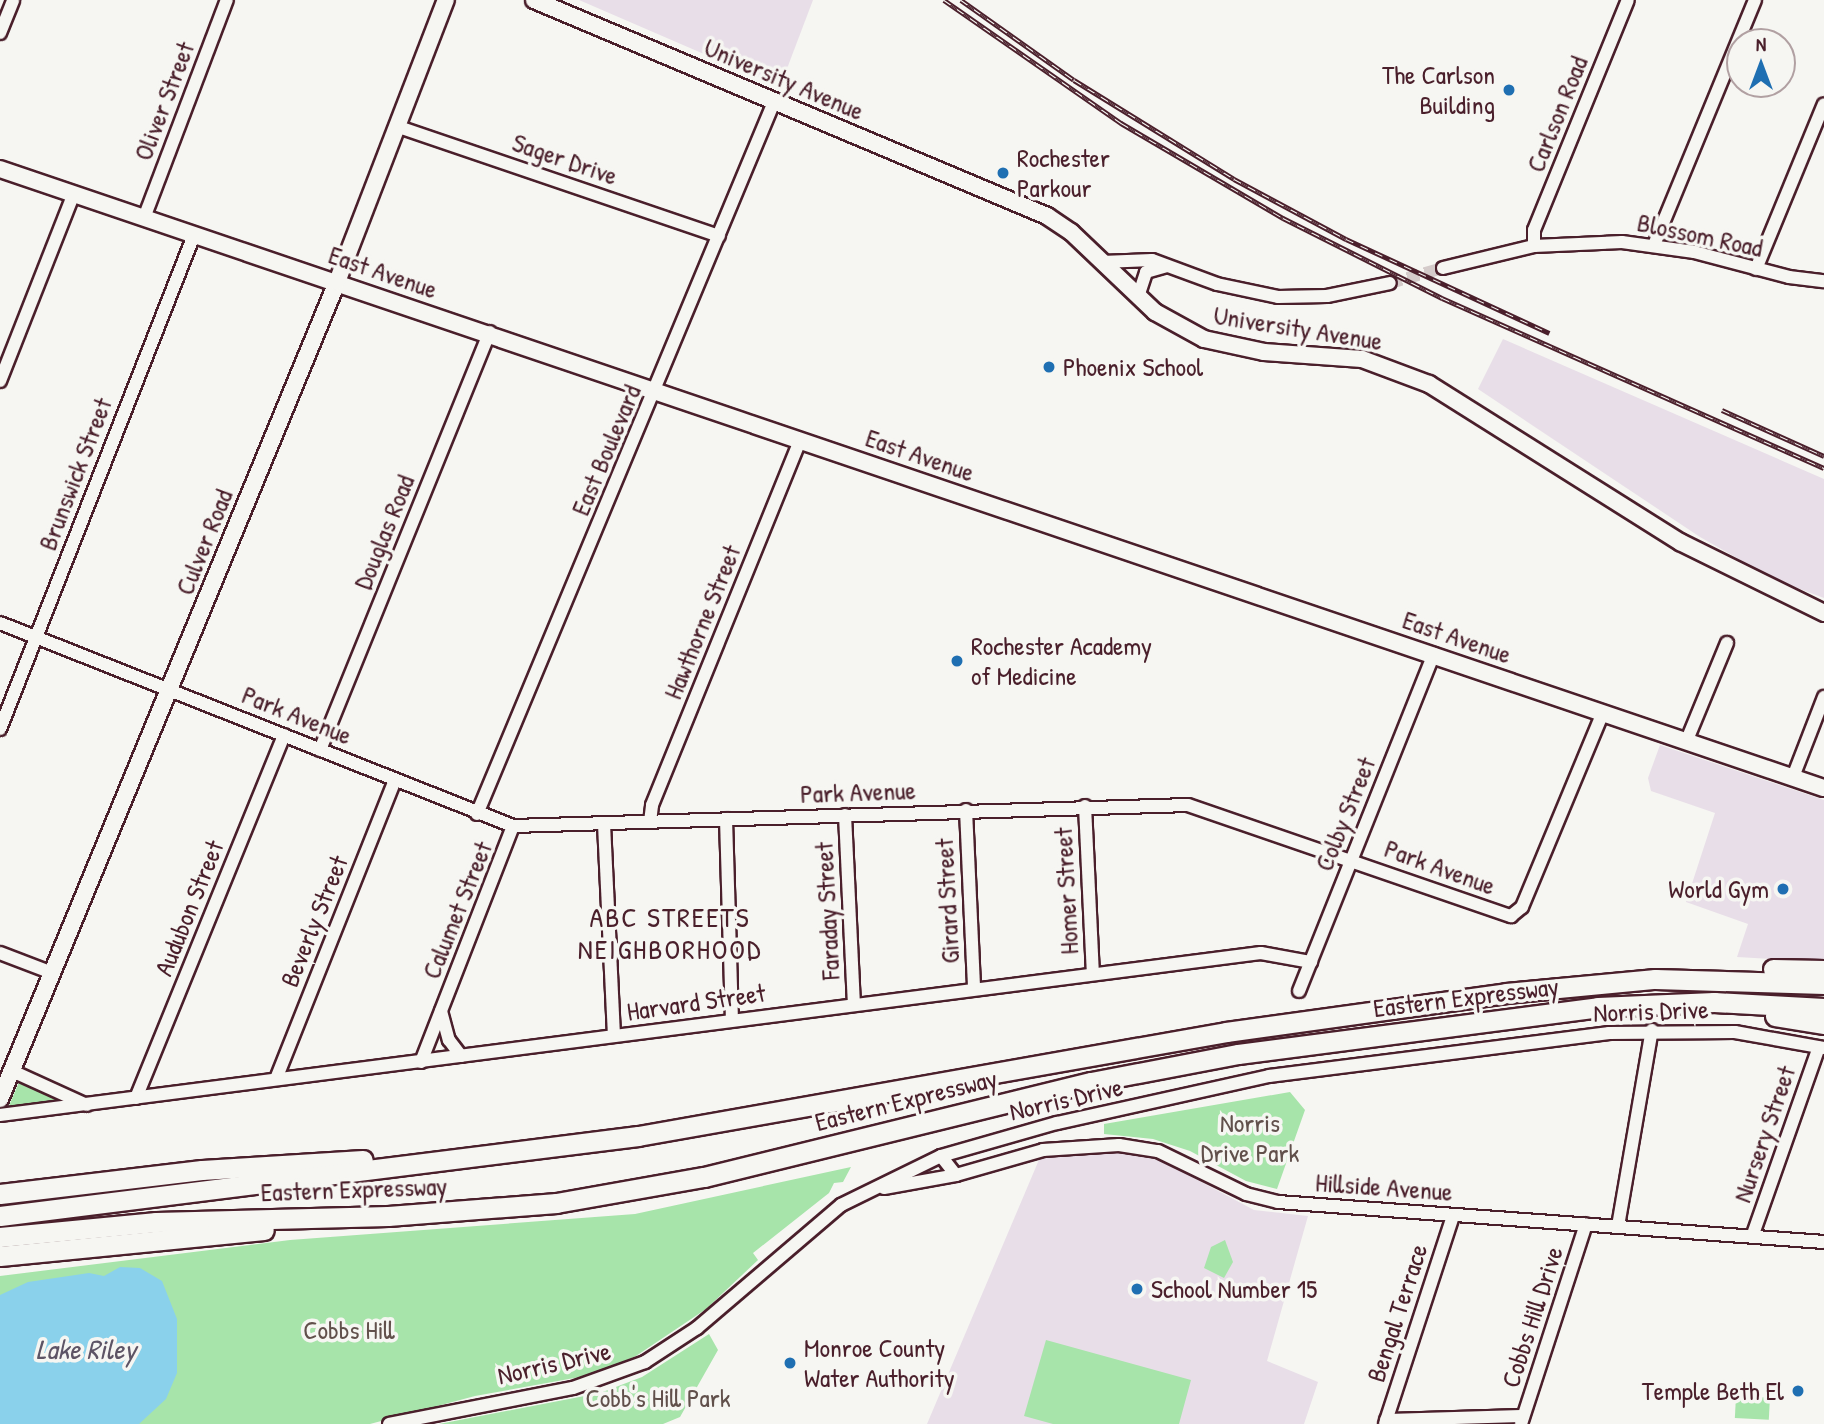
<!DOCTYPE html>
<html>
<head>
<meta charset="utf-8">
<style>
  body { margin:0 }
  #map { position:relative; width:1824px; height:1424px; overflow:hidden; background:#f6f6f2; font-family:"Patrick Hand",sans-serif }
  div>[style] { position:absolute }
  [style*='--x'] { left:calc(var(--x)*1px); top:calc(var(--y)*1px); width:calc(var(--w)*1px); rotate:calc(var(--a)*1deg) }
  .built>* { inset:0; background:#e8dee8 }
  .green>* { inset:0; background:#a7e4aa; transform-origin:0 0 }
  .water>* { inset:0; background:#8ad1eb }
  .minor-tunnel>* { height:12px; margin-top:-6px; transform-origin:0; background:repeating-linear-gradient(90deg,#d4cbca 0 12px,transparent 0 18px) }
  .roads { filter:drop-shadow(2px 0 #4a1f2b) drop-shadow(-2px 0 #4a1f2b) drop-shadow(0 2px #4a1f2b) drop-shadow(0 -2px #4a1f2b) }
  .minor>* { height:12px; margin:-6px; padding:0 6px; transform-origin:6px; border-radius:6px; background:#f6f6f2 }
  .major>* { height:16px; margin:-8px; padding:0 8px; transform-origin:8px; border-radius:8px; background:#f6f6f2 }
  .highway>* { height:19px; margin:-9.5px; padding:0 9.5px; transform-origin:9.5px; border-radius:9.5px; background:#f6f6f2 }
  .rail>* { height:5px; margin-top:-2.5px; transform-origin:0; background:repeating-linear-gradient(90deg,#f6f6f2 0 8px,#4a1f2b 0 16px); box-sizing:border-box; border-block:2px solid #4a1f2b }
  .dots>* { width:19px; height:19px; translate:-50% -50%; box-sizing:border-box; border:4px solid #f6f6f2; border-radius:50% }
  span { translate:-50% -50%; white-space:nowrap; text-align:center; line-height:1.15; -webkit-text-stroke:7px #f6f6f2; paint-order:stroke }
  .poi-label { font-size:26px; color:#4a1f2b }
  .right { translate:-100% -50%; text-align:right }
  .left { translate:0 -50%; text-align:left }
  .street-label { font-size:26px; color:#4a1f2b }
  .park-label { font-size:26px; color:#61504b }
  .neighbourhood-label { font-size:28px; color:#4a1f2b; letter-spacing:2px }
  .water-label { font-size:28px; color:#5d5465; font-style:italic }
  .north { position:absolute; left:1726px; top:28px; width:70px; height:70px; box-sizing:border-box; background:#f6f6f2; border:2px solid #b1a0a2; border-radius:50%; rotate:0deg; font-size:19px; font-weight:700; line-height:28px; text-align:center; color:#4a1f2b }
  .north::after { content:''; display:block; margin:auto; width:24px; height:32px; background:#1f6fb2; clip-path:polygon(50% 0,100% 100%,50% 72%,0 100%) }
</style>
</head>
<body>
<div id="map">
  <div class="built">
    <div style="clip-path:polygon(579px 0,813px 0,780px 87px)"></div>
    <div style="clip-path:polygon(1503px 339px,1824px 479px,1824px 598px,1776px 580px,1700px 537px,1478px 389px)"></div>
    <div style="clip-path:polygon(1660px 745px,1824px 800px,1824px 962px,1737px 957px,1748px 924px,1686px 902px,1715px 813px,1651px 791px,1648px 778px)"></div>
    <div style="clip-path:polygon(1100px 1151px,1134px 1151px,1160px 1160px,1254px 1210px,1308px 1216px,1267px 1361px,1318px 1382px,1304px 1424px,927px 1424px,1041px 1155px)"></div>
  </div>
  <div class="green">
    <div style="clip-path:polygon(19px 1082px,59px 1098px,59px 1100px,8px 1108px)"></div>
    <div style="clip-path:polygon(1290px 1092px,1305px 1110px,1277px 1189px,1246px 1181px,1190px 1151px,1153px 1139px,1104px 1134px,1104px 1124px)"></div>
    <div style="clip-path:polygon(851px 1167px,843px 1182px,834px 1183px,829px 1193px,753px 1253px,758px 1260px,706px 1309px,636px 1356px,591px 1375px,475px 1396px,370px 1424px,0 1424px,0 1276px,290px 1240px,635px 1214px)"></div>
    <div style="clip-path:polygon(1225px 1240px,1233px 1262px,1224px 1278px,1204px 1268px,1211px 1247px)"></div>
    <div style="clip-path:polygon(709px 1334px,718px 1350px,680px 1417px,663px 1424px,439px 1424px,600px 1393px,642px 1377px)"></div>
    <div style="clip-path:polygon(1046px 1340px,1191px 1380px,1179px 1424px,1053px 1424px,1024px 1416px)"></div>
    <div style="left:1736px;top:1396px;width:34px;height:22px;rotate:3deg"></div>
  </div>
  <div class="water">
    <div style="clip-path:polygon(120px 1267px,140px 1268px,162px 1281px,177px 1319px,177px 1373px,166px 1399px,139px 1424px,0 1424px,0 1295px,28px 1282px,89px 1273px,104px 1276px)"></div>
  </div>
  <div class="minor-tunnel">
    <div style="--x:1390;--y:283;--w:55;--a:-15.8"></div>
  </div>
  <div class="roads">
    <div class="minor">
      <div style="--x:0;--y:33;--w:35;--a:-68"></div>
      <div style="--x:396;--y:126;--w:341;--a:18.8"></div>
      <div style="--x:144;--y:218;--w:233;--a:-69.2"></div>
      <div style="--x:1654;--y:245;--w:265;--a:-67.6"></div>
      <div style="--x:1534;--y:246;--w:16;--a:-90"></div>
      <div style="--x:1534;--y:230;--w:248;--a:-67.8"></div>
      <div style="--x:1102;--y:262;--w:50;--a:-2.3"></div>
      <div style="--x:1152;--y:260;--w:69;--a:20.3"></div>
      <div style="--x:1217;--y:284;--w:62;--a:12"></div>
      <div style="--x:1278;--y:297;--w:49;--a:-1.2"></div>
      <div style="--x:1327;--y:296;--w:64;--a:-11.7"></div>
      <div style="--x:1443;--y:268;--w:94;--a:-13.6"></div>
      <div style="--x:1534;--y:246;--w:88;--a:-2.6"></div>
      <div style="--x:1622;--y:242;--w:73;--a:7.9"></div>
      <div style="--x:1694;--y:252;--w:98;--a:14.7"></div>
      <div style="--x:1789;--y:277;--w:35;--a:7"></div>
      <div style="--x:1756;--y:269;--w:178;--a:-67.6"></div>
      <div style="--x:1138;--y:297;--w:26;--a:-72"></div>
      <div style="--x:1146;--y:272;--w:22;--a:-16"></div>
      <div style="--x:0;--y:381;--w:199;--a:-68.5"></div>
      <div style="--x:0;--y:623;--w:552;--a:21.59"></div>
      <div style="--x:513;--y:826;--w:675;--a:-1.78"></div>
      <div style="--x:1188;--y:805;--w:342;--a:19"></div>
      <div style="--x:1511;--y:916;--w:14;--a:-39"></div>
      <div style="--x:1522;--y:907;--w:211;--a:-67.4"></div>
      <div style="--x:0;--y:729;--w:531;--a:-68.56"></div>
      <div style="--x:1687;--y:740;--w:105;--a:-67.6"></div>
      <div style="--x:320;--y:750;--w:451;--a:-67.9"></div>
      <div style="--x:1793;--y:777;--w:86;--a:-68.8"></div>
      <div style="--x:1085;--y:806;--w:168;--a:87.3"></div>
      <div style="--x:966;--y:810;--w:179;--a:87.4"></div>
      <div style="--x:477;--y:814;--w:771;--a:-67.36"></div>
      <div style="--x:845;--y:815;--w:190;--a:87.3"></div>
      <div style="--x:726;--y:819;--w:201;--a:88.3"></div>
      <div style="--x:650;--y:822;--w:17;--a:-83"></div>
      <div style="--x:652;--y:805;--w:394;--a:-67.9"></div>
      <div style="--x:604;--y:824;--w:212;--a:87.3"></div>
      <div style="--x:0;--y:953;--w:56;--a:21"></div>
      <div style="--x:1299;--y:991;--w:363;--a:-68.2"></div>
      <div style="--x:441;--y:1011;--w:30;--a:75"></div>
      <div style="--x:449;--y:1040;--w:20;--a:53"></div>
      <div style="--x:421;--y:1062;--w:253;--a:-68.7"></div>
      <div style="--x:12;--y:1071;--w:82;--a:24.4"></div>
      <div style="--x:276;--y:1079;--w:322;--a:-68.3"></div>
      <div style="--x:136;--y:1098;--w:392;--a:-67.8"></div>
      <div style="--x:0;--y:1115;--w:1271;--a:-7.32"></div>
      <div style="--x:1261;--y:953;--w:51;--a:10.2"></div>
      <div style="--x:941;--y:1156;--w:24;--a:52"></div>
      <div style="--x:956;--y:1175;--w:91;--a:-16"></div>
      <div style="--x:1043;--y:1150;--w:76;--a:-3.8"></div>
      <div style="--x:1119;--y:1145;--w:39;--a:9"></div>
      <div style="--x:1158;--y:1151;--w:98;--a:26"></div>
      <div style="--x:1246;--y:1194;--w:33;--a:14"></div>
      <div style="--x:1278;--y:1202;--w:547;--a:4.19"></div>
      <div style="--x:884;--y:1188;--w:73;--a:-10.2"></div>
      <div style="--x:1618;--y:1226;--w:199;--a:-80.2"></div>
      <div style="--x:1752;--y:1237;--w:201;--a:-70.6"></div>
      <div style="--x:1386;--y:1420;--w:137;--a:-1.7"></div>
      <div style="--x:389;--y:1424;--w:187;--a:-11.1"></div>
      <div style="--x:573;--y:1388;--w:77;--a:-19.9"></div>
      <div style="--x:645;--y:1362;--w:62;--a:-33.2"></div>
      <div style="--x:697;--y:1328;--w:189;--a:-40.5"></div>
      <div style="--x:841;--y:1205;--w:111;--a:-26.1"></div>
      <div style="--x:941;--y:1156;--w:121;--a:-15.9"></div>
      <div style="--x:1057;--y:1123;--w:217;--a:-12.5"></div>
      <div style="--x:1269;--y:1076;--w:343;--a:-7.2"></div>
      <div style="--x:1609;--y:1033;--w:126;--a:-0.5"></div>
      <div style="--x:1735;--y:1032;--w:90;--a:10.2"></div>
      <div style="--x:1385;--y:1424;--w:219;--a:-71.9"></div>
      <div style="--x:1521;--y:1424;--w:210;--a:-72"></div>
    </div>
    <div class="major">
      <div style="--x:534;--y:0;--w:557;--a:22.83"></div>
      <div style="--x:1047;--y:216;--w:29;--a:34"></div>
      <div style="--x:1071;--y:232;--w:116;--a:43.6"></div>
      <div style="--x:1155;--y:312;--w:56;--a:28.9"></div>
      <div style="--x:1204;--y:339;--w:61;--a:12.2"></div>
      <div style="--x:1264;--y:352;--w:98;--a:4.1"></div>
      <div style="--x:1362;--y:359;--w:72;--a:20.5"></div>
      <div style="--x:1429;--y:384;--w:297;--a:32.2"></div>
      <div style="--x:1680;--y:542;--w:161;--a:26.2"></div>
      <div style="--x:0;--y:169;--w:1926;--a:18.75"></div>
      <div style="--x:0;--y:1099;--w:884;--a:-67.58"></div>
      <div style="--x:337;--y:282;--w:302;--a:-68.9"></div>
    </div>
    <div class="highway">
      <div style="--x:1773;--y:969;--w:51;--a:1.1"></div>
      <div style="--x:1775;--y:1016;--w:50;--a:9.3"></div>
      <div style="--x:0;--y:1194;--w:203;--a:-6.8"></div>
      <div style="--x:202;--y:1170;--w:161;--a:-3.6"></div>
      <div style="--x:0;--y:1216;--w:643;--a:-7.15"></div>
      <div style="--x:638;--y:1136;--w:597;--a:-10.03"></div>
      <div style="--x:1226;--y:1032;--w:283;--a:-7.9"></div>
      <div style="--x:1506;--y:993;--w:150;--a:-5.4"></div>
      <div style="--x:1655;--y:979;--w:169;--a:1.7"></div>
      <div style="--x:0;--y:1237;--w:157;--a:-5.5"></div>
      <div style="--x:156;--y:1222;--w:232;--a:-1.5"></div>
      <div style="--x:388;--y:1216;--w:169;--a:-4.4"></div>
      <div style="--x:556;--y:1203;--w:150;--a:-10"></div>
      <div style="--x:704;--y:1177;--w:398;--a:-13.8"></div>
      <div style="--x:1091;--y:1082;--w:150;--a:-10.8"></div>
      <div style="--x:1238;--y:1054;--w:363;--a:-7.4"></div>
      <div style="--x:1598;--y:1007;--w:116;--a:-2.5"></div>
      <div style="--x:1714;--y:1002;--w:110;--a:3.1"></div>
      <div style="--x:0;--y:1256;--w:265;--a:-5.6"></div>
    </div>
  </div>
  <div class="rail">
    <div style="--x:944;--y:0;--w:216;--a:34.8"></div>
    <div style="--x:1121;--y:123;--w:188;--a:30.4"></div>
    <div style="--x:1283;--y:218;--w:178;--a:26.7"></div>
    <div style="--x:1442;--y:298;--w:418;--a:24"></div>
    <div style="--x:961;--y:0;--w:138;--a:35.3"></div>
    <div style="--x:1074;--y:80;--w:188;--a:31.7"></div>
    <div style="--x:1234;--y:179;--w:127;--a:28.2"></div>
    <div style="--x:1346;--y:239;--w:224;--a:24.8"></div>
    <div style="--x:1722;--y:410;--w:112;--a:24.3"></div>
  </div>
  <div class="dots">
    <div style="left:1509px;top:90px;background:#1f6fb2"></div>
    <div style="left:1003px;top:173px;background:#1f6fb2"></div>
    <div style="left:1049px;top:367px;background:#1f6fb2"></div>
    <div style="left:957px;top:661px;background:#1f6fb2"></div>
    <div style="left:1783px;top:889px;background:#1f6fb2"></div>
    <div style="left:1137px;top:1289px;background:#1f6fb2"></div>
    <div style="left:790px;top:1363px;background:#1f6fb2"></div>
    <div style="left:1798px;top:1391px;background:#1f6fb2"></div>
  </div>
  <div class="poi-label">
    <span class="right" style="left:1495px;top:90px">The Carlson<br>Building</span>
    <span class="left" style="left:1017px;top:173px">Rochester<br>Parkour</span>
    <span class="left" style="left:1063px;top:367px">Phoenix School</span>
    <span class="left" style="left:971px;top:661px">Rochester Academy<br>of Medicine</span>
    <span class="right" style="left:1769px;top:889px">World Gym</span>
    <span class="left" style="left:1151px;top:1289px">School Number 15</span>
    <span class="left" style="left:804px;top:1363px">Monroe County<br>Water Authority</span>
    <span class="right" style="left:1784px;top:1391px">Temple Beth El</span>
  </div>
  <div class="street-label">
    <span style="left:784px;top:79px;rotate:23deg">University Avenue</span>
    <span style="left:164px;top:101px;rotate:-69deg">Oliver Street</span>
    <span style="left:1557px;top:114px;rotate:-68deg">Carlson Road</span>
    <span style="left:565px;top:159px;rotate:19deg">Sager Drive</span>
    <span style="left:1700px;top:235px;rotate:12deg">Blossom Road</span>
    <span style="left:383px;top:272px;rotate:19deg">East Avenue</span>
    <span style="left:1298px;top:328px;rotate:9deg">University Avenue</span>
    <span style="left:606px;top:450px;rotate:-67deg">East Boulevard</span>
    <span style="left:920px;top:455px;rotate:19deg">East Avenue</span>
    <span style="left:75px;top:474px;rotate:-69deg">Brunswick Street</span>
    <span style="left:384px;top:532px;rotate:-68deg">Douglas Road</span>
    <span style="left:204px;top:542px;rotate:-68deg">Culver Road</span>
    <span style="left:702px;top:622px;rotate:-68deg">Hawthorne Street</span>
    <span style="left:1457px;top:637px;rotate:19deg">East Avenue</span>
    <span style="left:297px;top:715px;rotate:22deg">Park Avenue</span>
    <span style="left:858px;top:792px;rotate:-2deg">Park Avenue</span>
    <span style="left:1345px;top:814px;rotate:-68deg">Colby Street</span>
    <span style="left:1440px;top:867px;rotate:20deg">Park Avenue</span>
    <span style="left:1066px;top:891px;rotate:-93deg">Homer Street</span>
    <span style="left:947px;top:901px;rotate:-93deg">Girard Street</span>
    <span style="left:189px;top:908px;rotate:-68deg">Audubon Street</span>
    <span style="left:457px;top:910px;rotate:-68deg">Calumet Street</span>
    <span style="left:827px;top:911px;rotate:-93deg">Faraday Street</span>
    <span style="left:314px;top:921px;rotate:-68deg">Beverly Street</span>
    <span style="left:1466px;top:997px;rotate:-7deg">Eastern Expressway</span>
    <span style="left:696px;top:1002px;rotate:-8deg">Harvard Street</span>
    <span style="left:1651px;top:1011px;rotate:-2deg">Norris Drive</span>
    <span style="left:1066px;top:1099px;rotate:-13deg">Norris Drive</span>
    <span style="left:906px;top:1100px;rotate:-14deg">Eastern Expressway</span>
    <span style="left:1764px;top:1134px;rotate:-71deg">Nursery Street</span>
    <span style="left:1384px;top:1187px;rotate:4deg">Hillside Avenue</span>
    <span style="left:354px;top:1189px;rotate:-2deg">Eastern Expressway</span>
    <span style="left:1397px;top:1313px;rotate:-72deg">Bengal Terrace</span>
    <span style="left:1532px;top:1317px;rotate:-72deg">Cobbs Hill Drive</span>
    <span style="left:554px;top:1363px;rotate:-13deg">Norris Drive</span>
  </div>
  <div class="park-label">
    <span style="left:1250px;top:1138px">Norris<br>Drive Park</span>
    <span style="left:349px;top:1330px">Cobbs Hill</span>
    <span style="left:658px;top:1398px">Cobb's Hill Park</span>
  </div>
  <div class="neighbourhood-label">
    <span style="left:670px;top:933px">ABC STREETS<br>NEIGHBORHOOD</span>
  </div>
  <div class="water-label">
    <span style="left:86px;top:1349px">Lake Riley</span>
  </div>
  <div class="north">N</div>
</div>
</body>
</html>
